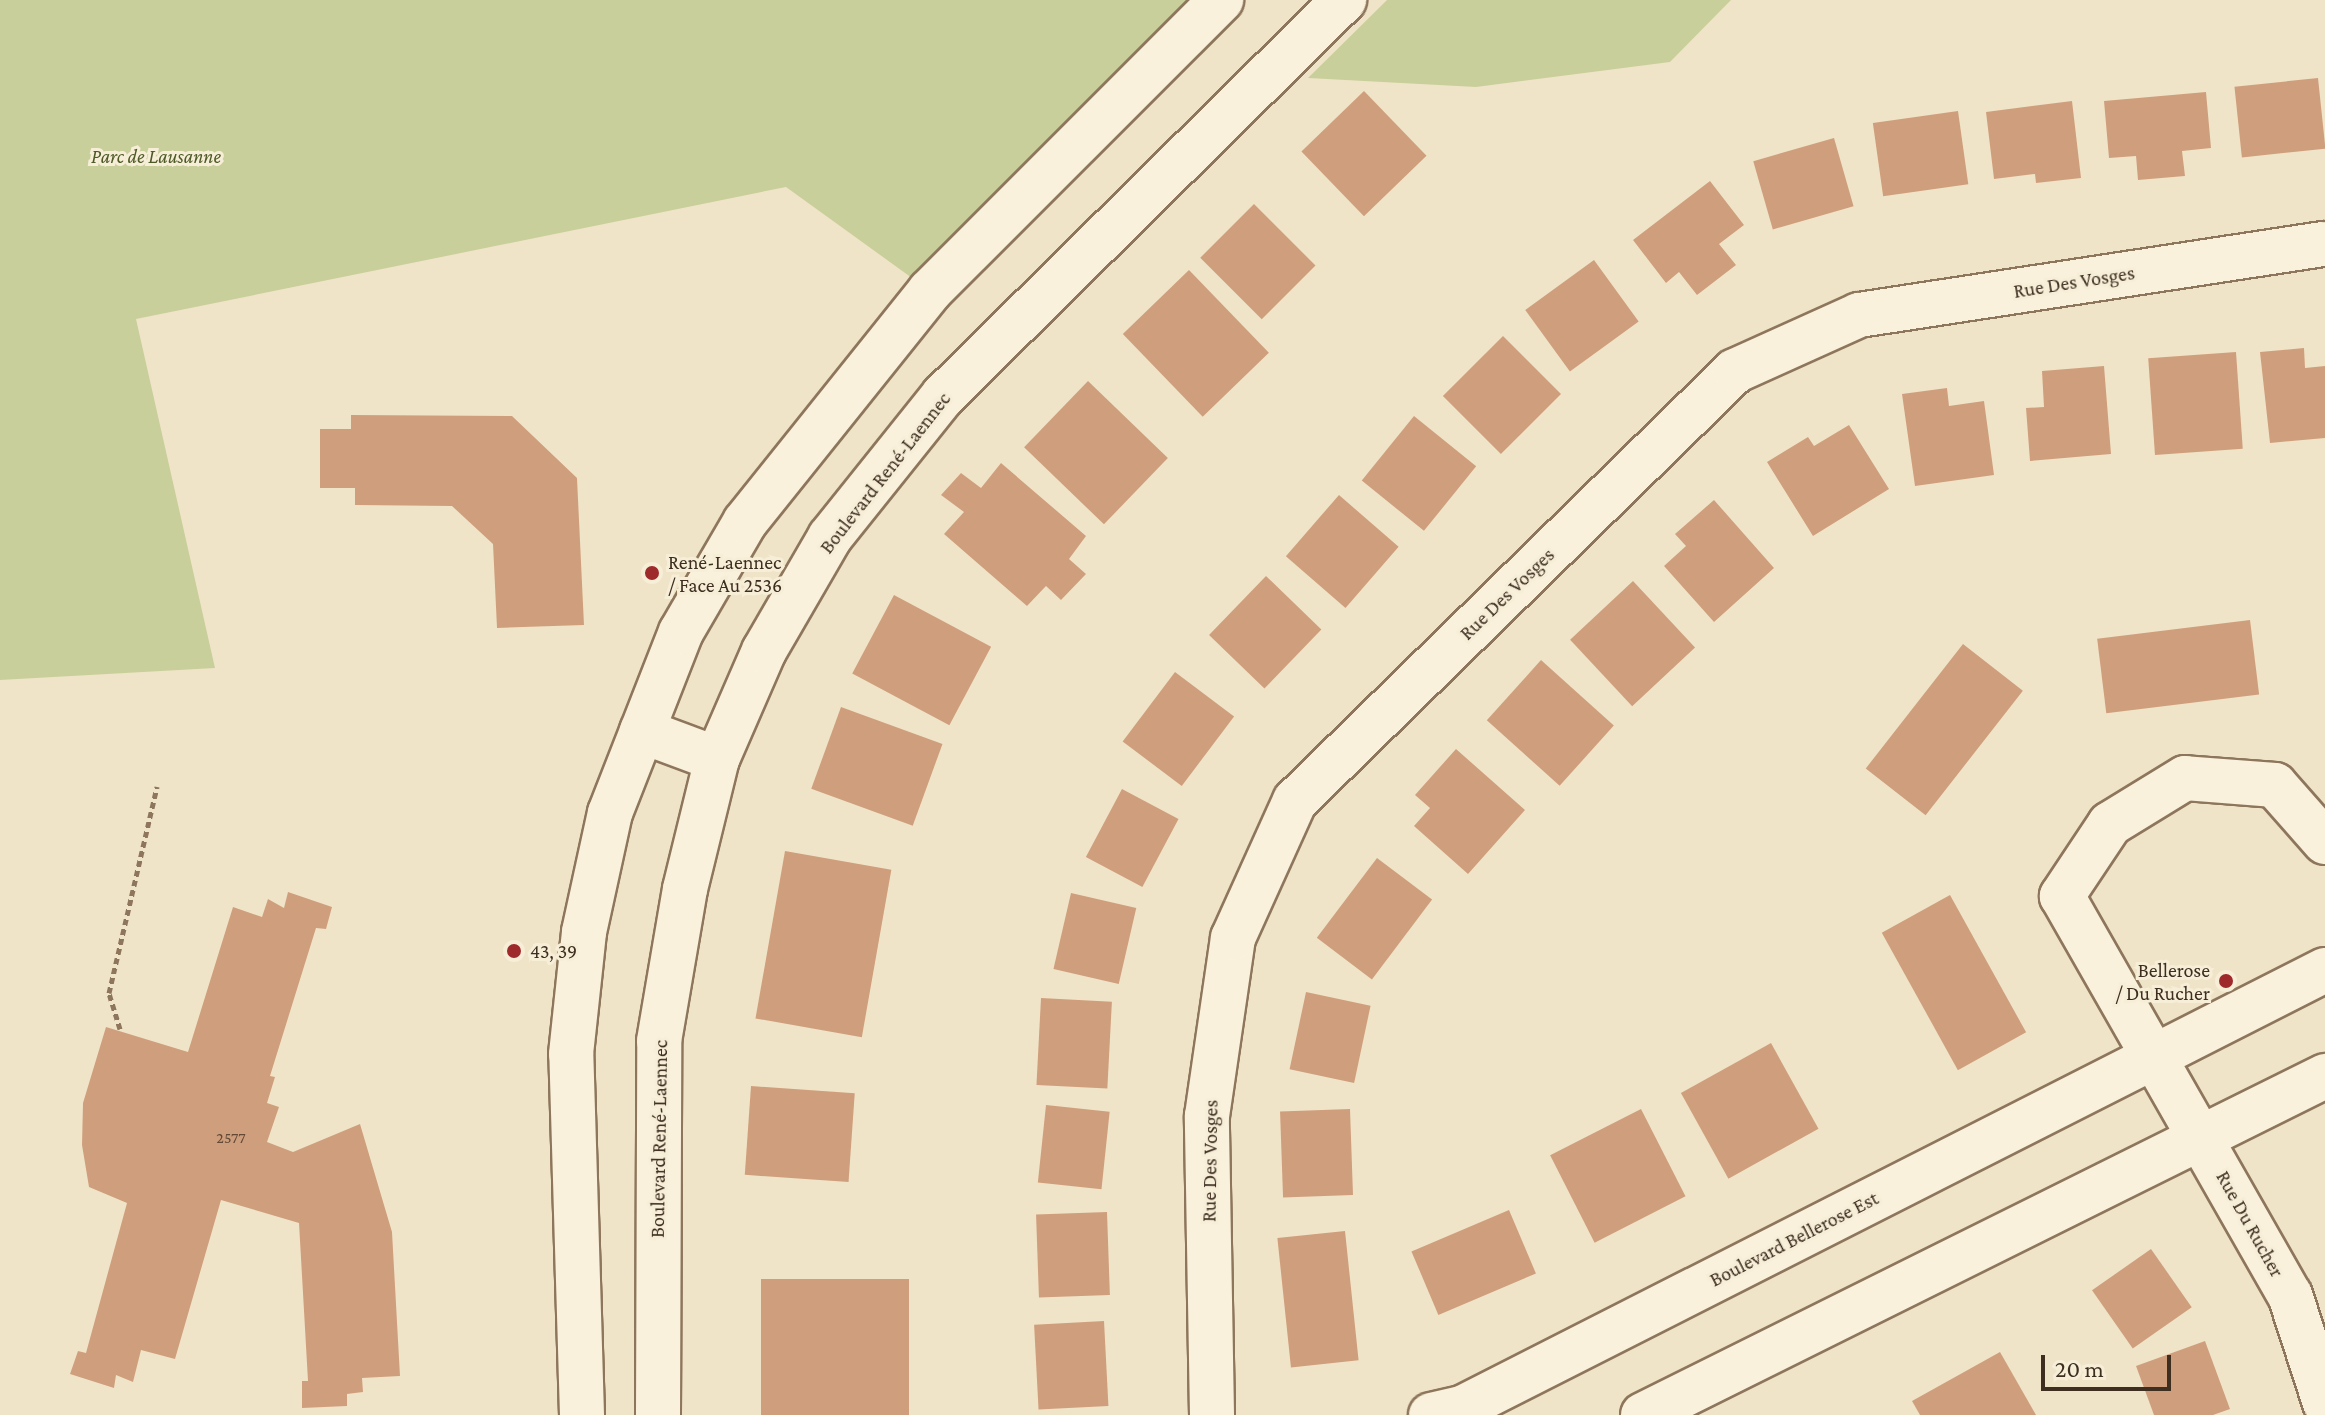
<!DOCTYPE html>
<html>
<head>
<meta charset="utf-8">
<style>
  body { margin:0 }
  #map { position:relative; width:2325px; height:1415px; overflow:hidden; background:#f0e4c8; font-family:"Crimson Pro",serif }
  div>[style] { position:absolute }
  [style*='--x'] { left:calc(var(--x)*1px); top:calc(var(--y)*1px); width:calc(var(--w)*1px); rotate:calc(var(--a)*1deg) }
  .green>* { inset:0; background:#c9cf9b }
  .building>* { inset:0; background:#cf9f7d; transform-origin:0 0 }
  .path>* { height:5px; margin-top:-2.5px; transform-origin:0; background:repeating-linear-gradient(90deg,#8d765c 0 6px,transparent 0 10px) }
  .roads { filter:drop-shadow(2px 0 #8d765c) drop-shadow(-2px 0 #8d765c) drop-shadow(0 2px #8d765c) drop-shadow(0 -2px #8d765c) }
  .minor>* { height:44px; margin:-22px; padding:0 22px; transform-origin:22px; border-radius:22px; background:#faf1dc }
  .dots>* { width:22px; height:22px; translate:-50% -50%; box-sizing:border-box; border:4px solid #f7eed8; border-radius:50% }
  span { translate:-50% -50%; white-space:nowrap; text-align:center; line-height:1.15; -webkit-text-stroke:6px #f7eed8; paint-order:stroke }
  .number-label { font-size:16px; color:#624a37 }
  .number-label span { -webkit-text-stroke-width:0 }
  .park-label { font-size:20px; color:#4d5a26; font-style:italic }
  .street-label { font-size:20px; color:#3d2e20 }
  .poi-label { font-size:20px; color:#3d2e20 }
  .left { translate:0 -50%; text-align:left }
  .right { translate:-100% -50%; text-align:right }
  .scale { position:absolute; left:2041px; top:1355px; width:130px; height:36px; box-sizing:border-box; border:4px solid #3d2e20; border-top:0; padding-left:10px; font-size:24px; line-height:28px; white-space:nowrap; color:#3d2e20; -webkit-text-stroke:6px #f7eed8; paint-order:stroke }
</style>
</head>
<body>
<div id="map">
  <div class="green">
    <div style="clip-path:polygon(0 0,1187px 0,930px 291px,786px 187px,136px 319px,215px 668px,0 680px)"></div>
    <div style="clip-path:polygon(1387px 0,1731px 0,1670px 62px,1476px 87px,1308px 78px)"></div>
  </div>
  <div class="building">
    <div style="left:2318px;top:78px;width:71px;height:84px;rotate:84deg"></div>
    <div style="left:1364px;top:91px;width:90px;height:87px;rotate:46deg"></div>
    <div style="clip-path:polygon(2206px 92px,2211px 148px,2182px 151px,2185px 176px,2138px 180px,2136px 156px,2109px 158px,2104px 101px)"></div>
    <div style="clip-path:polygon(2072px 101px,2081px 178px,2036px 183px,2035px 174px,1994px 179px,1986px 112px)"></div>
    <div style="left:1958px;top:111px;width:74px;height:86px;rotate:82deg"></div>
    <div style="left:1834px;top:138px;width:71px;height:84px;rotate:74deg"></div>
    <div style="clip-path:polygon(1710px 181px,1744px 225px,1719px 244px,1736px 265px,1697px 295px,1679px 272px,1666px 283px,1633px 240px)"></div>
    <div style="left:1254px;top:204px;width:87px;height:76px;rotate:45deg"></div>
    <div style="left:1594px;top:260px;width:76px;height:85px;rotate:54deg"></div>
    <div style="left:1189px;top:270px;width:115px;height:92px;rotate:46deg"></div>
    <div style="left:1503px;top:336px;width:82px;height:85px;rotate:45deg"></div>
    <div style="clip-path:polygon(2304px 348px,2305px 368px,2325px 366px,2325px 438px,2270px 443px,2260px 352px)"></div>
    <div style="left:2236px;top:352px;width:97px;height:88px;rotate:86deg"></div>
    <div style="clip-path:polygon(2104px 366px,2111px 454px,2030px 461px,2026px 408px,2044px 407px,2042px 371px)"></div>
    <div style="left:1088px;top:381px;width:111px;height:92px;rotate:44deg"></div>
    <div style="clip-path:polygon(1947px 388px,1949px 406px,1984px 401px,1994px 475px,1915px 486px,1902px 394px)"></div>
    <div style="clip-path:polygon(351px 415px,512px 416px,577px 478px,584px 625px,497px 628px,493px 544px,452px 506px,355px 505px,355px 488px,320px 488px,320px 429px,351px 429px)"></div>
    <div style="left:1414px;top:416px;width:80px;height:83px;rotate:39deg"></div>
    <div style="clip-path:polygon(1849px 425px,1889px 489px,1813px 536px,1767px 462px,1808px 437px,1814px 446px)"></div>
    <div style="clip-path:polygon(1001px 463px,1086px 536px,1069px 559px,1086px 574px,1061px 600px,1046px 586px,1027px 606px,944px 534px,964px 512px,941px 495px,961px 473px,981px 488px)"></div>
    <div style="left:1339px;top:495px;width:79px;height:81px;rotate:41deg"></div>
    <div style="clip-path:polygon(1714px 500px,1774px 568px,1714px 622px,1664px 566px,1686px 546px,1675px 534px)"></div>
    <div style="left:1266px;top:576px;width:77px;height:82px;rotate:44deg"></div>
    <div style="left:1633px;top:581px;width:91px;height:86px;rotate:47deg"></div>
    <div style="left:894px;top:595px;width:110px;height:89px;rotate:28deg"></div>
    <div style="left:2250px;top:620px;width:75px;height:154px;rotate:83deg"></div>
    <div style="left:1963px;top:644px;width:76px;height:158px;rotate:38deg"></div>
    <div style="left:1541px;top:660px;width:98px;height:81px;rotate:42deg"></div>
    <div style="left:1175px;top:672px;width:74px;height:87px;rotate:37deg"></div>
    <div style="left:841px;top:707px;width:108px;height:87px;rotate:20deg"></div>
    <div style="clip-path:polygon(1456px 749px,1525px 810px,1468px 874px,1414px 826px,1430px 808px,1415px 795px)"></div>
    <div style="left:1122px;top:789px;width:64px;height:77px;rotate:28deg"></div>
    <div style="left:785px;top:851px;width:108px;height:170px;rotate:10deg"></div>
    <div style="left:1377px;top:858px;width:69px;height:100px;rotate:37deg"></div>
    <div style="clip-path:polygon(288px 892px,332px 907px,326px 929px,316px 928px,270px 1076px,275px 1077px,267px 1103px,279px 1107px,267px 1142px,293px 1152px,360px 1124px,392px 1232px,400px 1376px,362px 1378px,363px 1392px,347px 1394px,347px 1406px,302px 1408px,302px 1381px,308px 1381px,299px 1223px,221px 1200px,175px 1359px,141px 1350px,133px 1382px,116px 1375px,114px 1388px,70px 1374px,78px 1351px,86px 1353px,127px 1203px,89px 1187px,82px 1145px,83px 1103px,106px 1027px,188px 1052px,233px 907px,262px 917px,268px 899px,284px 908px)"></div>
    <div style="left:1071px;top:893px;width:67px;height:78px;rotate:13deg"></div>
    <div style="left:1950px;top:895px;width:157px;height:78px;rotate:61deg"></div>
    <div style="left:1306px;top:992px;width:66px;height:79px;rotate:12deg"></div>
    <div style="left:1041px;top:998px;width:71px;height:87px;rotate:3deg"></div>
    <div style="left:1771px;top:1043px;width:98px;height:103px;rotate:61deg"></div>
    <div style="left:751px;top:1086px;width:104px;height:89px;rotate:4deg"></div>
    <div style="left:1046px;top:1105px;width:64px;height:78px;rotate:6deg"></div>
    <div style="left:1350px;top:1109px;width:86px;height:70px;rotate:88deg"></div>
    <div style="left:1641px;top:1109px;width:98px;height:102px;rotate:63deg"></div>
    <div style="left:1509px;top:1210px;width:69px;height:106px;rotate:67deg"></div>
    <div style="left:1107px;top:1212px;width:83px;height:71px;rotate:88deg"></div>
    <div style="left:1345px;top:1231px;width:130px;height:68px;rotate:84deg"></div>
    <div style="left:2151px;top:1249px;width:71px;height:72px;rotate:55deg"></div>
    <div style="left:761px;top:1279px;width:148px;height:136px"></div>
    <div style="left:1104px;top:1321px;width:85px;height:70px;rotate:87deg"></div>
    <div style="clip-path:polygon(2205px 1341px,2230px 1409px,2213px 1415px,2154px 1415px,2136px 1366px)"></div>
    <div style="clip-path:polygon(2000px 1352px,2036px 1415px,1920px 1415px,1912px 1401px)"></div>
  </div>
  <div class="path">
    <div style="--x:120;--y:1029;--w:38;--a:-107"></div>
    <div style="--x:109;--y:993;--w:212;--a:-76.9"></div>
  </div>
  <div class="roads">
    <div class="minor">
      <div style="--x:642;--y:731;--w:80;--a:20.5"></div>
      <div style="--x:2325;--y:842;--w:76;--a:-131.3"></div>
      <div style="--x:2275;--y:785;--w:90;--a:-175.6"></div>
      <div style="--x:2185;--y:778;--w:88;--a:148.5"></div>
      <div style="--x:2110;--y:824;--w:87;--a:123.7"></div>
      <div style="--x:2062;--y:896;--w:460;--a:60.3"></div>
      <div style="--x:2290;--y:1295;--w:114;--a:72"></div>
      <div style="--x:582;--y:1415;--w:361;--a:-91.7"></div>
      <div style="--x:571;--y:1054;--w:123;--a:-83.9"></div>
      <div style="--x:584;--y:932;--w:122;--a:-77.7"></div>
      <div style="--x:610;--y:813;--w:194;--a:-68.6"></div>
      <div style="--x:681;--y:632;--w:127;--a:-59.8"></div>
      <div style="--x:745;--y:522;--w:296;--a:-51.3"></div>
      <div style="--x:930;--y:291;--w:412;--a:-45"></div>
      <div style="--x:658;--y:1415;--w:374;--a:-89.8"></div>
      <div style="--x:659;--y:1041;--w:154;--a:-80.3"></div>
      <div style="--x:685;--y:889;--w:134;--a:-76.2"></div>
      <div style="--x:717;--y:759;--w:118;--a:-66.5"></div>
      <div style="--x:764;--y:651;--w:132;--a:-59.9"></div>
      <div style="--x:830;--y:537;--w:181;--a:-51.3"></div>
      <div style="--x:943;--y:396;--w:564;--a:-44.64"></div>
      <div style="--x:1212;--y:1415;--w:299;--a:-91"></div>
      <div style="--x:1207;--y:1116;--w:180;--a:-81.7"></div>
      <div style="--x:1233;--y:938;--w:150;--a:-65.7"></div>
      <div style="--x:1295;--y:801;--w:615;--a:-44.34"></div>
      <div style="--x:1735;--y:371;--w:136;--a:-24.3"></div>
      <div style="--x:1859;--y:315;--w:471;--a:-8.7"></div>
      <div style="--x:1431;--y:1415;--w:32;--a:-13"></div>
      <div style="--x:1462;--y:1408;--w:968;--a:-26.91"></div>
      <div style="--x:1643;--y:1415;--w:762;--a:-26.43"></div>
    </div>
  </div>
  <div class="dots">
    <div style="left:652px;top:573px;background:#9e2a2b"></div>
    <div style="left:514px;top:951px;background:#9e2a2b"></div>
    <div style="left:2226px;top:981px;background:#9e2a2b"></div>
  </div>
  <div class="number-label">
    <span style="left:231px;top:1138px">2577</span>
  </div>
  <div class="park-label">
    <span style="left:156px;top:156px">Parc de Lausanne</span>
  </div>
  <div class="street-label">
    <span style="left:2074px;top:282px;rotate:-9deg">Rue Des Vosges</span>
    <span style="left:885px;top:473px;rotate:-52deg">Boulevard René-Laennec</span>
    <span style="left:1507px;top:594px;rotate:-44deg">Rue Des Vosges</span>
    <span style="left:659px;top:1139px;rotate:-89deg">Boulevard René-Laennec</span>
    <span style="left:1210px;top:1161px;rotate:-89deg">Rue Des Vosges</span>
    <span style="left:2250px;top:1224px;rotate:61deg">Rue Du Rucher</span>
    <span style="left:1794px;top:1239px;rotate:-27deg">Boulevard Bellerose Est</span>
  </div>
  <div class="poi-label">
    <span class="left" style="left:668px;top:574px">René-Laennec<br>/ Face Au 2536</span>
    <span class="left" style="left:530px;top:951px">43, 39</span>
    <span class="right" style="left:2210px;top:982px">Bellerose<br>/ Du Rucher</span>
  </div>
  <div class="scale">20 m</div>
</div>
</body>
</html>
